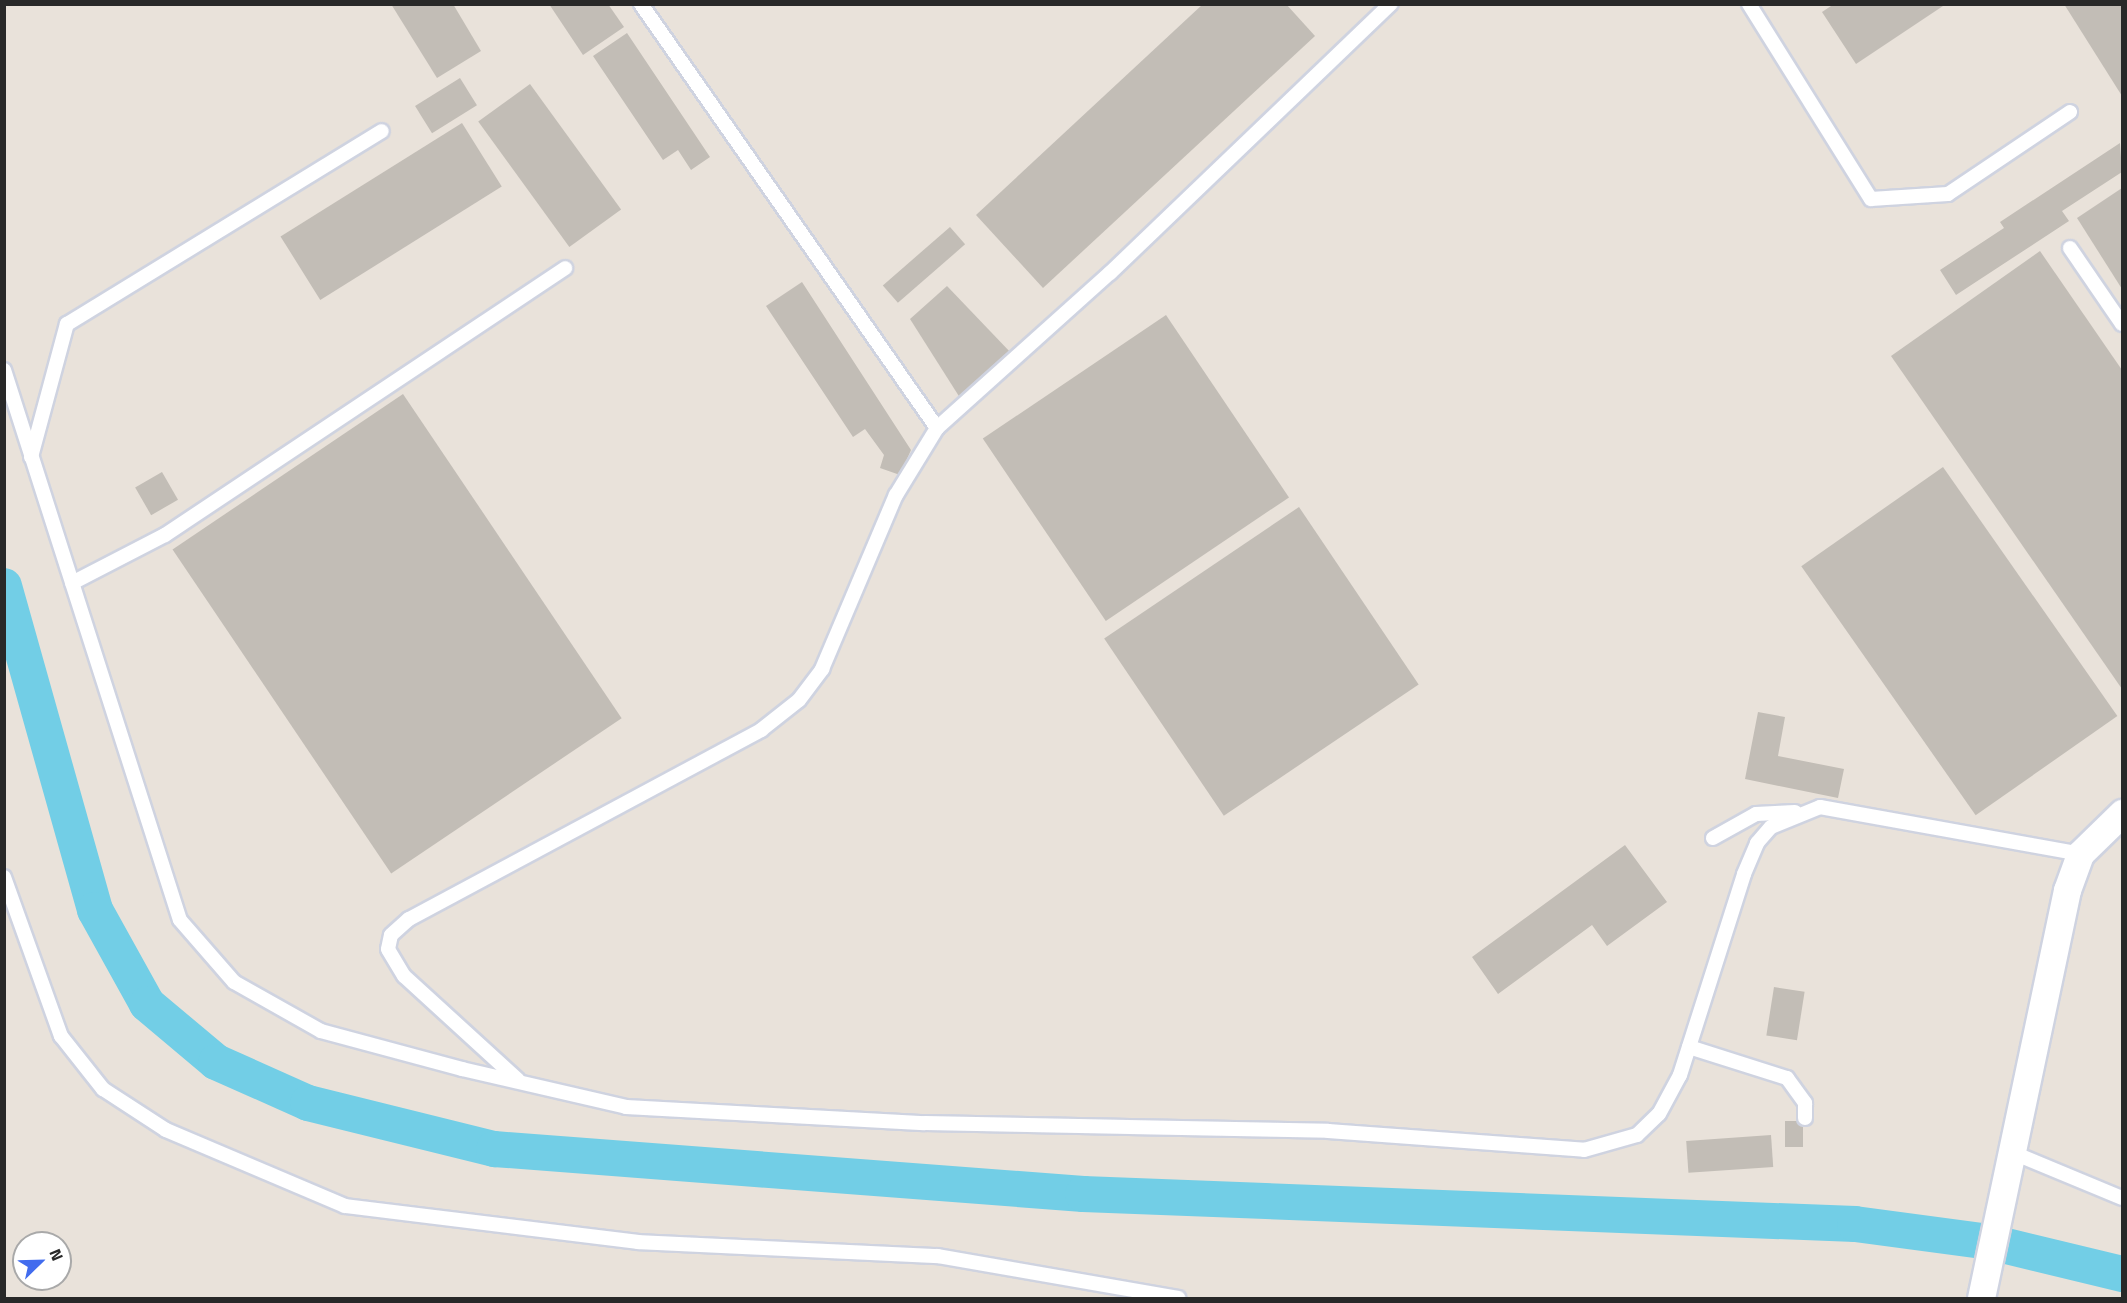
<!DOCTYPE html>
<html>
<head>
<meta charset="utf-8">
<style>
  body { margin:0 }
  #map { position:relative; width:2127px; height:1303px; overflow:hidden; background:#e9e2da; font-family:"Titillium Web",sans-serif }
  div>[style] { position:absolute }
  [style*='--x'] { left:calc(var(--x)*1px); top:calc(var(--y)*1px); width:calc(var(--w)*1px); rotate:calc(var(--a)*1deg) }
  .canal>* { height:36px; margin:-18px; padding:0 18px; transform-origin:18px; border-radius:18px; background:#72cee6 }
  .building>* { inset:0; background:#c2bdb6; transform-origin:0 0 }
  .roads { filter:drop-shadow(2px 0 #cfd3e0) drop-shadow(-2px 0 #cfd3e0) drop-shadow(0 2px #cfd3e0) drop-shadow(0 -2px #cfd3e0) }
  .service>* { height:14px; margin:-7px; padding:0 7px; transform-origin:7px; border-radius:7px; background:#fff }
  .minor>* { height:27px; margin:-13.5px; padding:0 13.5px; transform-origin:13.5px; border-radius:13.5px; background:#fff }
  span { translate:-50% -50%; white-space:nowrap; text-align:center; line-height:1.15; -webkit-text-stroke:6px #fff; paint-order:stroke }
  .frame { position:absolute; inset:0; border:6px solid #282828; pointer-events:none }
  .north { position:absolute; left:12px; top:1231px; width:60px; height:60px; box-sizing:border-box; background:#fff; border:2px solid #a9a9a9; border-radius:50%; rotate:67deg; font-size:16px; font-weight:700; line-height:24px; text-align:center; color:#282828 }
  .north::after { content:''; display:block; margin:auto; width:21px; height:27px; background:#426cee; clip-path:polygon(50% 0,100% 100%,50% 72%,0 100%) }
</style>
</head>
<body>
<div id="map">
  <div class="canal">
    <div style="--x:4;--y:586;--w:337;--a:74.3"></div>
    <div style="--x:95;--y:910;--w:107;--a:61"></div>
    <div style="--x:147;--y:1004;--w:90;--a:40"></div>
    <div style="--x:216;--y:1062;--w:101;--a:24"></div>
    <div style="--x:308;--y:1103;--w:192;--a:13.9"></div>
    <div style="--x:494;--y:1149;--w:591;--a:4.37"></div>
    <div style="--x:1083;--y:1194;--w:773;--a:2.23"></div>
    <div style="--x:1855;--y:1224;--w:136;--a:7.6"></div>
    <div style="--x:1990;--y:1242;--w:136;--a:13.6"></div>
  </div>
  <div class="building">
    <div style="clip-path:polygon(391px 4px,453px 4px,481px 51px,437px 78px)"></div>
    <div style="clip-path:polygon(549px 4px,608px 4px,624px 27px,583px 55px)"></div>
    <div style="clip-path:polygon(1203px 4px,1286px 4px,1315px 36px,1043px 288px,976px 215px)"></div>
    <div style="clip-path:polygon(1834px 4px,1946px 4px,1856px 64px,1822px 12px)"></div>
    <div style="clip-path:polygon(2064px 4px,2122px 4px,2122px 96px)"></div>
    <div style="clip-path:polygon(627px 33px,710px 157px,691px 170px,678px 150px,663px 160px,593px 56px)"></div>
    <div style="left:460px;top:78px;width:32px;height:53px;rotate:58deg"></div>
    <div style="left:530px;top:84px;width:155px;height:64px;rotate:54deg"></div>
    <div style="left:462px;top:123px;width:75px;height:214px;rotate:58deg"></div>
    <div style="clip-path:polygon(2120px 143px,2122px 172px,2062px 211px,2069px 221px,1956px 295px,1940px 270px,2004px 228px,2000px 222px)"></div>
    <div style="clip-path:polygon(2122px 188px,2122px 289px,2077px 218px)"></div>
    <div style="left:950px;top:227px;width:23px;height:89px;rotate:49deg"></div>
    <div style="clip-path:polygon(2040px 251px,2122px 370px,2122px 689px,1891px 356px)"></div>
    <div style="clip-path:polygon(802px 282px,911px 450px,900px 475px,880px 468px,884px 455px,865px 429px,853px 437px,766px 306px)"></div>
    <div style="clip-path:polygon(947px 286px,1012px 354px,962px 401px,910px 319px)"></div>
    <div style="left:1166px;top:315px;width:220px;height:221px;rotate:56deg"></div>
    <div style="left:403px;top:394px;width:391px;height:278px;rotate:56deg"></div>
    <div style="left:1943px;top:467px;width:304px;height:173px;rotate:55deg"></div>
    <div style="left:162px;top:472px;width:32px;height:31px;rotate:60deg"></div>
    <div style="left:1299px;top:507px;width:214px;height:235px;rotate:56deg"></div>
    <div style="clip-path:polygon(1758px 712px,1785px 717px,1778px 756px,1844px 769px,1838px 798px,1745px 779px)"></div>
    <div style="clip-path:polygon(1625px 845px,1667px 902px,1607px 946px,1592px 925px,1498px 994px,1472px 957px)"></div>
    <div style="left:1774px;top:987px;width:31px;height:49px;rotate:9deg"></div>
    <div style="left:1785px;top:1121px;width:18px;height:26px"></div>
    <div style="left:1771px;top:1135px;width:32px;height:85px;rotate:86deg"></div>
  </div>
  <div class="roads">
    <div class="service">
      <div style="--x:641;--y:4;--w:517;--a:55.08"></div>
      <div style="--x:1749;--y:4;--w:230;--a:58"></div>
      <div style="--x:1871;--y:199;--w:77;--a:-3.7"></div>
      <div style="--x:1948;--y:194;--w:147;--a:-33.9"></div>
      <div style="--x:2070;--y:248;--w:92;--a:55.6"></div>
      <div style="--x:4;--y:370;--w:577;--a:72.26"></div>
      <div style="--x:180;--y:920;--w:82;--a:48.9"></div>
      <div style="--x:234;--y:982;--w:100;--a:29.4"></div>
      <div style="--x:321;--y:1031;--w:146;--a:15.1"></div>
      <div style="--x:462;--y:1069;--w:168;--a:13"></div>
      <div style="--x:626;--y:1107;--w:299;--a:3.1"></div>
      <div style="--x:925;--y:1123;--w:403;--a:1.1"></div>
      <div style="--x:1328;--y:1131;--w:257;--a:4.2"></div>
      <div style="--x:1584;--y:1150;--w:55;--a:-15.8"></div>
      <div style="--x:1637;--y:1135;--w:30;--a:-44"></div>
      <div style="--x:1659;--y:1114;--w:44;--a:-61.7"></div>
      <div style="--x:1680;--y:1075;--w:211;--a:-72.3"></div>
      <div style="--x:1744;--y:874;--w:34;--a:-67"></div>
      <div style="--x:1757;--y:843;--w:21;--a:-49"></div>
      <div style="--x:1771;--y:827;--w:53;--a:-22.2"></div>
      <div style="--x:1820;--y:807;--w:264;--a:10.2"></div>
      <div style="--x:31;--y:457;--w:138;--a:-74.9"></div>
      <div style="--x:67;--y:324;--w:369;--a:-31.5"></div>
      <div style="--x:72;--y:583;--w:105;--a:-27.3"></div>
      <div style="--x:165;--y:535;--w:481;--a:-33.7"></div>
      <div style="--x:1713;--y:838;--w:49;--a:-29.2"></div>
      <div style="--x:1756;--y:814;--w:39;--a:-3"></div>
      <div style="--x:4;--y:877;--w:169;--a:70.3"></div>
      <div style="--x:61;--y:1036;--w:68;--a:51.6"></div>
      <div style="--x:103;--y:1089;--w:75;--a:33.1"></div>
      <div style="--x:166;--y:1130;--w:194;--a:23"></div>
      <div style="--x:345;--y:1206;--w:295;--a:7"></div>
      <div style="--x:638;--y:1242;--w:300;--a:2.7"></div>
      <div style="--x:938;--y:1256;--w:244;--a:9.9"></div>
      <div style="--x:1689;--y:1047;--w:103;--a:17.6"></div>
      <div style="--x:1787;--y:1078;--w:31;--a:54"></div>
      <div style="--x:1805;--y:1103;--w:15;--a:90"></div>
      <div style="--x:518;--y:1080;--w:154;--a:-137.6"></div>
      <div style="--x:404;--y:976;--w:31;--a:-121"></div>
      <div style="--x:388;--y:949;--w:14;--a:-78"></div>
      <div style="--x:391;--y:935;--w:24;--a:-42"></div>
      <div style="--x:409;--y:919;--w:400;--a:-28.2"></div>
      <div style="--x:761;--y:730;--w:48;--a:-38.3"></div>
      <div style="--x:799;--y:700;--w:39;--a:-53"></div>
      <div style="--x:822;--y:669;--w:189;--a:-67"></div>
      <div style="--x:896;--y:495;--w:79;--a:-58.5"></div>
      <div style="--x:937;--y:428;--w:232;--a:-41.9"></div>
      <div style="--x:1110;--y:273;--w:389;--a:-43.8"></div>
      <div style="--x:2011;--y:1152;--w:120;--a:22.5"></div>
    </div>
    <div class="minor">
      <div style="--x:1981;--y:1298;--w:417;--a:-78.1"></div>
      <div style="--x:2067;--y:890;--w:38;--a:-70"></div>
      <div style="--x:2080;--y:854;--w:59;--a:-44.3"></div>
    </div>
  </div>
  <div class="frame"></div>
  <div class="north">N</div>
</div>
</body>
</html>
